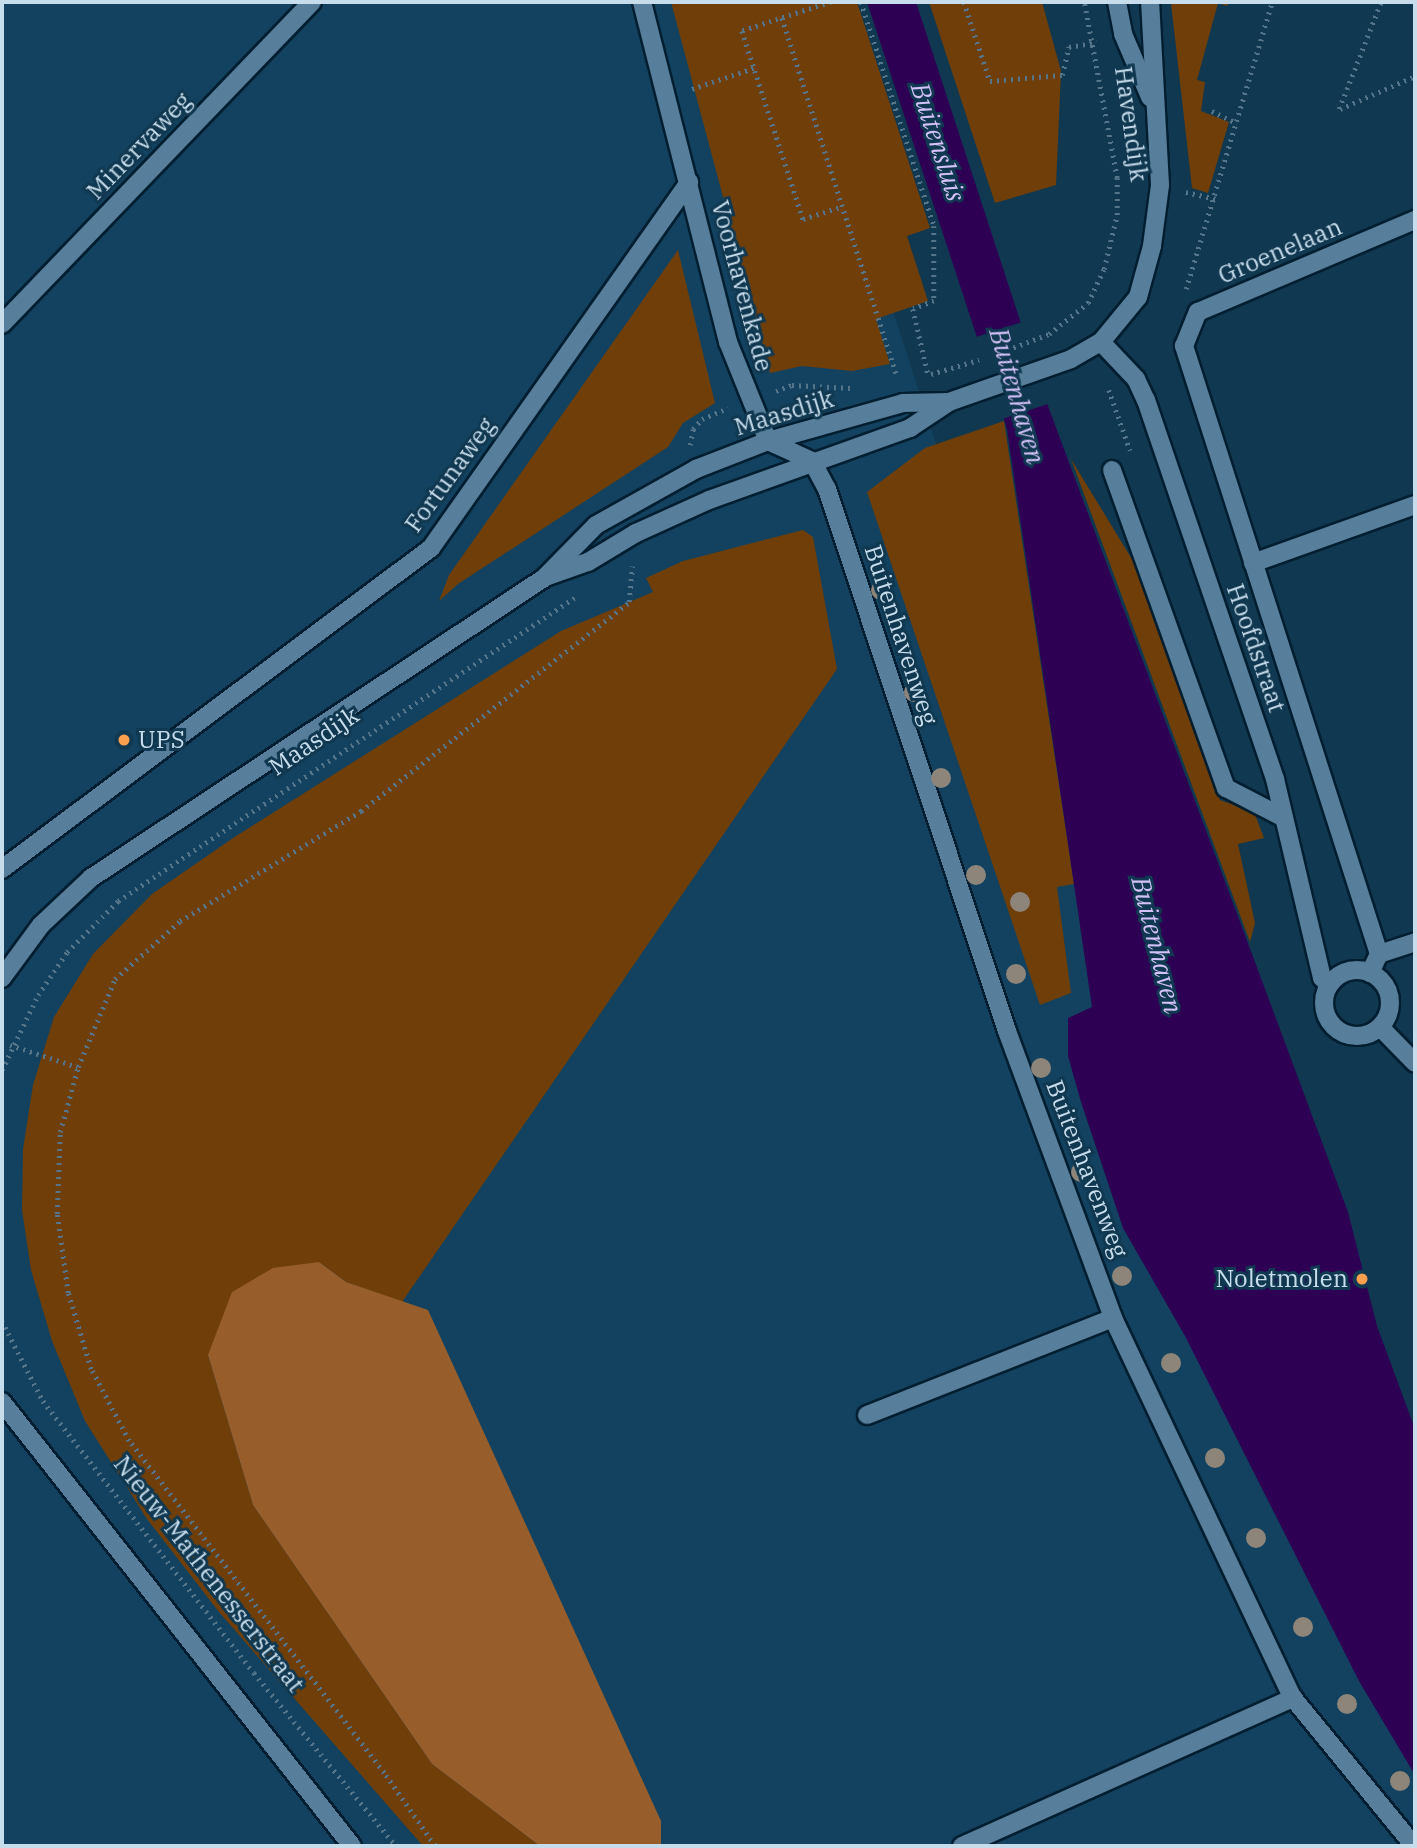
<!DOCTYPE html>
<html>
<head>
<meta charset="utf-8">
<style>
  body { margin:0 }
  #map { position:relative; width:1417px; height:1848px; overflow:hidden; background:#103850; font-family:"IBM Plex Serif",serif }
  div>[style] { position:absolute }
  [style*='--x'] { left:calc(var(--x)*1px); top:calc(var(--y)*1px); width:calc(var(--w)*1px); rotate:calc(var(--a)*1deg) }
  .built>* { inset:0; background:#12425f }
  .green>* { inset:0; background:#703e09 }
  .forest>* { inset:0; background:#975e2c }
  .water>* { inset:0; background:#2d0054 }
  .pier>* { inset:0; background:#103850; transform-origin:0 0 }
  .path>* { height:4.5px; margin-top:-2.25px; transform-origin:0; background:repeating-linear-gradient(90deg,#55758a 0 2px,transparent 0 7px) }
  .roads { filter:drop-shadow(2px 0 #021e30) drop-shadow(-2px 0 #021e30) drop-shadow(0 2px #021e30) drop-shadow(0 -2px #021e30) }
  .lane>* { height:18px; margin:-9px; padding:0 9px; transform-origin:9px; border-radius:9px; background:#577e9a }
  .street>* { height:18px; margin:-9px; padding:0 9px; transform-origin:9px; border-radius:9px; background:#577e9a }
  .street>.ring { margin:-9px; padding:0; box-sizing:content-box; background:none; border:18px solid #577e9a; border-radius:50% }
  .secondary>* { height:18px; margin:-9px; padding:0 9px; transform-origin:9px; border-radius:9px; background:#577e9a }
  .trees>* { width:20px; height:20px; margin:-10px; border-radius:50%; background:#8e857a }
  .dots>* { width:19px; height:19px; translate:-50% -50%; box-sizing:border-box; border:4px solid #103850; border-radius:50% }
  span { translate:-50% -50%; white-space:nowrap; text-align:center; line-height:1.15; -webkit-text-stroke:6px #103850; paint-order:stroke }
  .street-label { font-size:24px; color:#c8ddec }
  .poi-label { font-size:24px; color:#c8ddec }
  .left { translate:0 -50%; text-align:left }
  .right { translate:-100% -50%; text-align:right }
  .water-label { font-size:26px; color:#d3c1f7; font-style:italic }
  .frame { position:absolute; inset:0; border:4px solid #c8ddec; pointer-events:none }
</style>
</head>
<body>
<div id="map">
  <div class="built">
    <div style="clip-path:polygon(2px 2px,793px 2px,990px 611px,1415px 1603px,1415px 1846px,2px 1846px)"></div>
  </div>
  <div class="green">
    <div style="clip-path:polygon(671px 2px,857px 2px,930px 228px,907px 236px,928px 301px,876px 319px,890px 364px,852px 371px,802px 366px,770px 373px)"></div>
    <div style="clip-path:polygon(929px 2px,1042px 2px,1061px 71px,1056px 185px,995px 203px)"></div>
    <div style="clip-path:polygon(1228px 2px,1227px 6px,1218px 3px,1197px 80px,1205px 82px,1201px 111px,1229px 122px,1208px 193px,1192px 188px,1171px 3px)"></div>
    <div style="clip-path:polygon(678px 250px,715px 403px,683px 423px,668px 447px,458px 584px,439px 601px,449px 575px)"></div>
    <div style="clip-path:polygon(1004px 421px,1074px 884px,1057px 887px,1071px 993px,1040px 1005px,867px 492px,925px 448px)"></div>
    <div style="clip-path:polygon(1071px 459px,1141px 574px,1220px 800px,1254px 812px,1264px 838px,1238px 844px,1255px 923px,1250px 942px)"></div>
    <div style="clip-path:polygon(803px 530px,813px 537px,837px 669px,402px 1302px,346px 1282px,319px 1262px,208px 1355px,253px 1505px,432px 1764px,540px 1846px,423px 1846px,219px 1612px,147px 1519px,85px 1421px,52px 1341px,31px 1270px,22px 1210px,23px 1149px,33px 1085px,54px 1017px,93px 954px,152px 894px,233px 838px,561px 631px,653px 592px,646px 578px,683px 561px)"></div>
  </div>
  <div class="forest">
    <div style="clip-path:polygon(319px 1262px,346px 1282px,428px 1310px,661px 1821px,661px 1846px,540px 1846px,432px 1764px,253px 1505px,208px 1355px,232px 1292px,273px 1268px)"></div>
  </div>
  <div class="water">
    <div style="clip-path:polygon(867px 2px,916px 2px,1048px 406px,1348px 1212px,1377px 1326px,1415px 1429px,1415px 1775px,1359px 1681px,1185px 1336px,1123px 1228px,1081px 1102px,1068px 1056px,1068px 1018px,1092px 1007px,1007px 429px)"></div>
  </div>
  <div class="pier">
    <div style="left:1022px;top:322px;width:86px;height:49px;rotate:72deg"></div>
  </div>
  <div class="path">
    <div style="--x:831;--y:2;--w:94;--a:162"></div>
    <div style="--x:742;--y:31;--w:198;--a:72"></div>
    <div style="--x:803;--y:219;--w:42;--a:-18"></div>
    <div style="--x:861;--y:2;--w:236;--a:71.9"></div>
    <div style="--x:934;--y:226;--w:75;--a:90"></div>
    <div style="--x:934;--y:301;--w:22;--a:159"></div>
    <div style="--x:913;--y:309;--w:67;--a:77"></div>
    <div style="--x:964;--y:2;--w:83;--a:71.8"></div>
    <div style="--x:990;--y:81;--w:72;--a:-4.8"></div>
    <div style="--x:1062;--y:75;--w:29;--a:-76"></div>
    <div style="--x:1069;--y:47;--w:28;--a:-10"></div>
    <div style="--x:782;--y:18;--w:377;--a:72.2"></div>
    <div style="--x:692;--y:89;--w:65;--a:-18.7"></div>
    <div style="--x:1339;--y:109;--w:115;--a:-68.6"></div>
    <div style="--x:1340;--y:109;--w:82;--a:-23.7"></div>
    <div style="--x:1212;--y:111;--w:28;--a:26"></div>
    <div style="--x:1186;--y:192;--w:31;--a:13"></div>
    <div style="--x:1186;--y:289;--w:300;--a:-73.3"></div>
    <div style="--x:1007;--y:350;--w:45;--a:-20.9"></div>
    <div style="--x:1049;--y:334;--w:50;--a:-38.5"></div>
    <div style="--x:1088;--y:303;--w:38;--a:-65"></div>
    <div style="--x:1104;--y:269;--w:56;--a:-76.5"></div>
    <div style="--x:1117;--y:215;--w:37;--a:-90"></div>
    <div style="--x:1117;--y:178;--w:179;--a:-100.6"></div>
    <div style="--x:931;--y:374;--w:50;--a:-16.3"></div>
    <div style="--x:1109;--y:390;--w:64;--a:70.7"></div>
    <div style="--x:776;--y:391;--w:17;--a:-21"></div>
    <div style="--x:792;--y:385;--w:58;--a:3"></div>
    <div style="--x:690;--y:445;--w:16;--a:-79"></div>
    <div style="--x:693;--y:429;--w:13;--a:-48"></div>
    <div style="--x:702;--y:419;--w:28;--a:-23"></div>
    <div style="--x:10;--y:1045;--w:71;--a:17.9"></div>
    <div style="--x:2;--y:1070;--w:83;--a:-64.4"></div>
    <div style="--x:38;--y:995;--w:52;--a:-56"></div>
    <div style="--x:67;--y:952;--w:72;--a:-45"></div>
    <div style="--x:118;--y:901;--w:551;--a:-33.6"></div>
    <div style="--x:2;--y:1321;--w:90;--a:62.9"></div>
    <div style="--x:43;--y:1401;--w:344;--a:52.2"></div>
    <div style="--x:254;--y:1673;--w:224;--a:50.6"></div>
    <div style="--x:435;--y:1846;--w:89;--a:-124.9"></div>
    <div style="--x:384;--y:1773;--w:419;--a:-127.5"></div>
    <div style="--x:129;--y:1441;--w:81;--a:-117.8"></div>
    <div style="--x:91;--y:1369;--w:79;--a:-106.8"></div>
    <div style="--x:68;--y:1293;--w:80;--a:-97.9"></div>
    <div style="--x:57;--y:1214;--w:82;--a:-87.9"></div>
    <div style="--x:60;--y:1132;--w:67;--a:-74.5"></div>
    <div style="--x:78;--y:1067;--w:95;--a:-67.2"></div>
    <div style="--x:115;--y:979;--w:87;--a:-41.7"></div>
    <div style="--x:180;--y:921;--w:212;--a:-31.3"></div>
    <div style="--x:361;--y:811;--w:340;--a:-37.9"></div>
    <div style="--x:629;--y:602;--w:36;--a:-85"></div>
  </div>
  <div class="roads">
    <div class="lane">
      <div style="--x:1112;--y:470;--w:338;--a:70.3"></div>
      <div style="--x:1226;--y:788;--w:65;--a:27.3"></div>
      <div style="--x:2;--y:869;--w:536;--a:-36.81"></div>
      <div style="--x:431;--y:548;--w:448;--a:-54.8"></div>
      <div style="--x:867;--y:1415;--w:264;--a:-21.5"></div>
      <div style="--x:962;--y:1846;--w:363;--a:-24.1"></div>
    </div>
    <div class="street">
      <div style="--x:642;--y:2;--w:351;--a:75.8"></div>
      <div style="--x:728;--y:342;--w:107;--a:68"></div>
      <div style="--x:768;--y:441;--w:48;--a:24.4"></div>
      <div style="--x:812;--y:461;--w:32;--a:62"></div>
      <div style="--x:827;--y:489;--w:571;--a:71.63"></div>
      <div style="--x:1007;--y:1031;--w:306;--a:69.7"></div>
      <div style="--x:1113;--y:1318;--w:420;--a:64.7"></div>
      <div style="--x:1293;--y:1698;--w:191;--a:50.7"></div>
      <div style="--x:2;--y:324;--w:447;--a:-46.1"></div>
      <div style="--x:1101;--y:342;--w:51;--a:46.6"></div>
      <div style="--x:1136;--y:379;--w:23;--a:65"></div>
      <div style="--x:1146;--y:400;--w:400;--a:71.2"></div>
      <div style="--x:1275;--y:779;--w:204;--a:76.7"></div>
      <div style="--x:1322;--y:978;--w:10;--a:37"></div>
      <div style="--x:1253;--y:563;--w:172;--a:-19.7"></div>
      <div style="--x:1379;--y:954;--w:38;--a:-18"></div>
      <div class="ring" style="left:1324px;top:970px;width:48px;height:48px"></div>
      <div style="--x:1370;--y:973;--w:21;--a:-65"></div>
      <div style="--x:1379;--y:954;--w:639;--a:-107.78"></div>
      <div style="--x:1184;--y:346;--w:37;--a:-68"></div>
      <div style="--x:1198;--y:312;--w:236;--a:-23"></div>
      <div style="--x:1380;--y:1027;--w:50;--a:45.8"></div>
    </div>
    <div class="secondary">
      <div style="--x:1117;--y:2;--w:33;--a:79"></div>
      <div style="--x:1123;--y:34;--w:69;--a:66.8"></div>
      <div style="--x:548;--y:576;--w:42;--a:-19.3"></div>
      <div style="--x:588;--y:562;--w:56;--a:-31.1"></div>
      <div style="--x:636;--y:533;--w:80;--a:-24.3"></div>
      <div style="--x:709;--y:500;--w:214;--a:-19.7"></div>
      <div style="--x:910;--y:428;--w:47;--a:-33.7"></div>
      <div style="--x:949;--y:402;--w:129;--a:-19.4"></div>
      <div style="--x:1071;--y:359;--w:34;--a:-30"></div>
      <div style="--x:1101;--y:342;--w:58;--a:-50.6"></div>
      <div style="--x:1138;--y:297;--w:53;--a:-74.6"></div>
      <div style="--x:1152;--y:246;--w:62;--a:-82.5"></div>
      <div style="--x:1160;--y:185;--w:183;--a:-93.1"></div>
      <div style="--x:2;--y:978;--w:66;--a:-53.7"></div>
      <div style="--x:41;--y:925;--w:69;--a:-43.2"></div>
      <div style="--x:91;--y:878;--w:543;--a:-33.51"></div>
      <div style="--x:544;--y:578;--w:74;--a:-45.5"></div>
      <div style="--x:596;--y:525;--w:115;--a:-29.2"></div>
      <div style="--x:696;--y:469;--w:77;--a:-21.3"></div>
      <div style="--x:768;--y:441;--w:140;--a:-15.7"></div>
      <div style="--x:903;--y:403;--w:46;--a:-1.2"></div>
      <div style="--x:2;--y:1402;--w:565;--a:51.75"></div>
    </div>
  </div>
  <div class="trees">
    <div style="left:881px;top:590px"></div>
    <div style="left:914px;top:692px"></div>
    <div style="left:941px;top:778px"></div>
    <div style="left:976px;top:875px"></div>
    <div style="left:1020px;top:902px"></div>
    <div style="left:1016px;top:974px"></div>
    <div style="left:1041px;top:1068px"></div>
    <div style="left:1081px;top:1172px"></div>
    <div style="left:1122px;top:1276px"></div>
    <div style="left:1171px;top:1363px"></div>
    <div style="left:1215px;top:1458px"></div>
    <div style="left:1256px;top:1538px"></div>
    <div style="left:1303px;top:1627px"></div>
    <div style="left:1347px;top:1704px"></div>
    <div style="left:1400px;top:1781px"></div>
  </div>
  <div class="dots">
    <div style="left:124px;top:740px;background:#fa9f4e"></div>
    <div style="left:1362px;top:1279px;background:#fa9f4e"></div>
  </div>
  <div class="street-label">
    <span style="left:1131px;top:124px;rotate:82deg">Havendijk</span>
    <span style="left:139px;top:146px;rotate:-46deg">Minervaweg</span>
    <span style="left:1280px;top:251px;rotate:-23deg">Groenelaan</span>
    <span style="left:742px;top:286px;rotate:75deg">Voorhavenkade</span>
    <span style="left:784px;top:413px;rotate:-17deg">Maasdijk</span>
    <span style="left:450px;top:475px;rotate:-54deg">Fortunaweg</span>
    <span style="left:901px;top:635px;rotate:72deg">Buitenhavenweg</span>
    <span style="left:1256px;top:648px;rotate:71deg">Hoofdstraat</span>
    <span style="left:314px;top:741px;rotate:-34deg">Maasdijk</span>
    <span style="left:1087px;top:1169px;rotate:69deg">Buitenhavenweg</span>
    <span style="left:209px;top:1574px;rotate:52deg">Nieuw-Mathenesserstraat</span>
  </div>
  <div class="poi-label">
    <span class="left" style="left:138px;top:740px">UPS</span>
    <span class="right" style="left:1348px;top:1279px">Noletmolen</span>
  </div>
  <div class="water-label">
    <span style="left:938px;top:142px;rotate:72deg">Buitensluis</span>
    <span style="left:1017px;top:396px;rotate:74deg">Buitenhaven</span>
    <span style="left:1157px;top:945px;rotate:76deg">Buitenhaven</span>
  </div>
  <div class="frame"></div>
</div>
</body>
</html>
